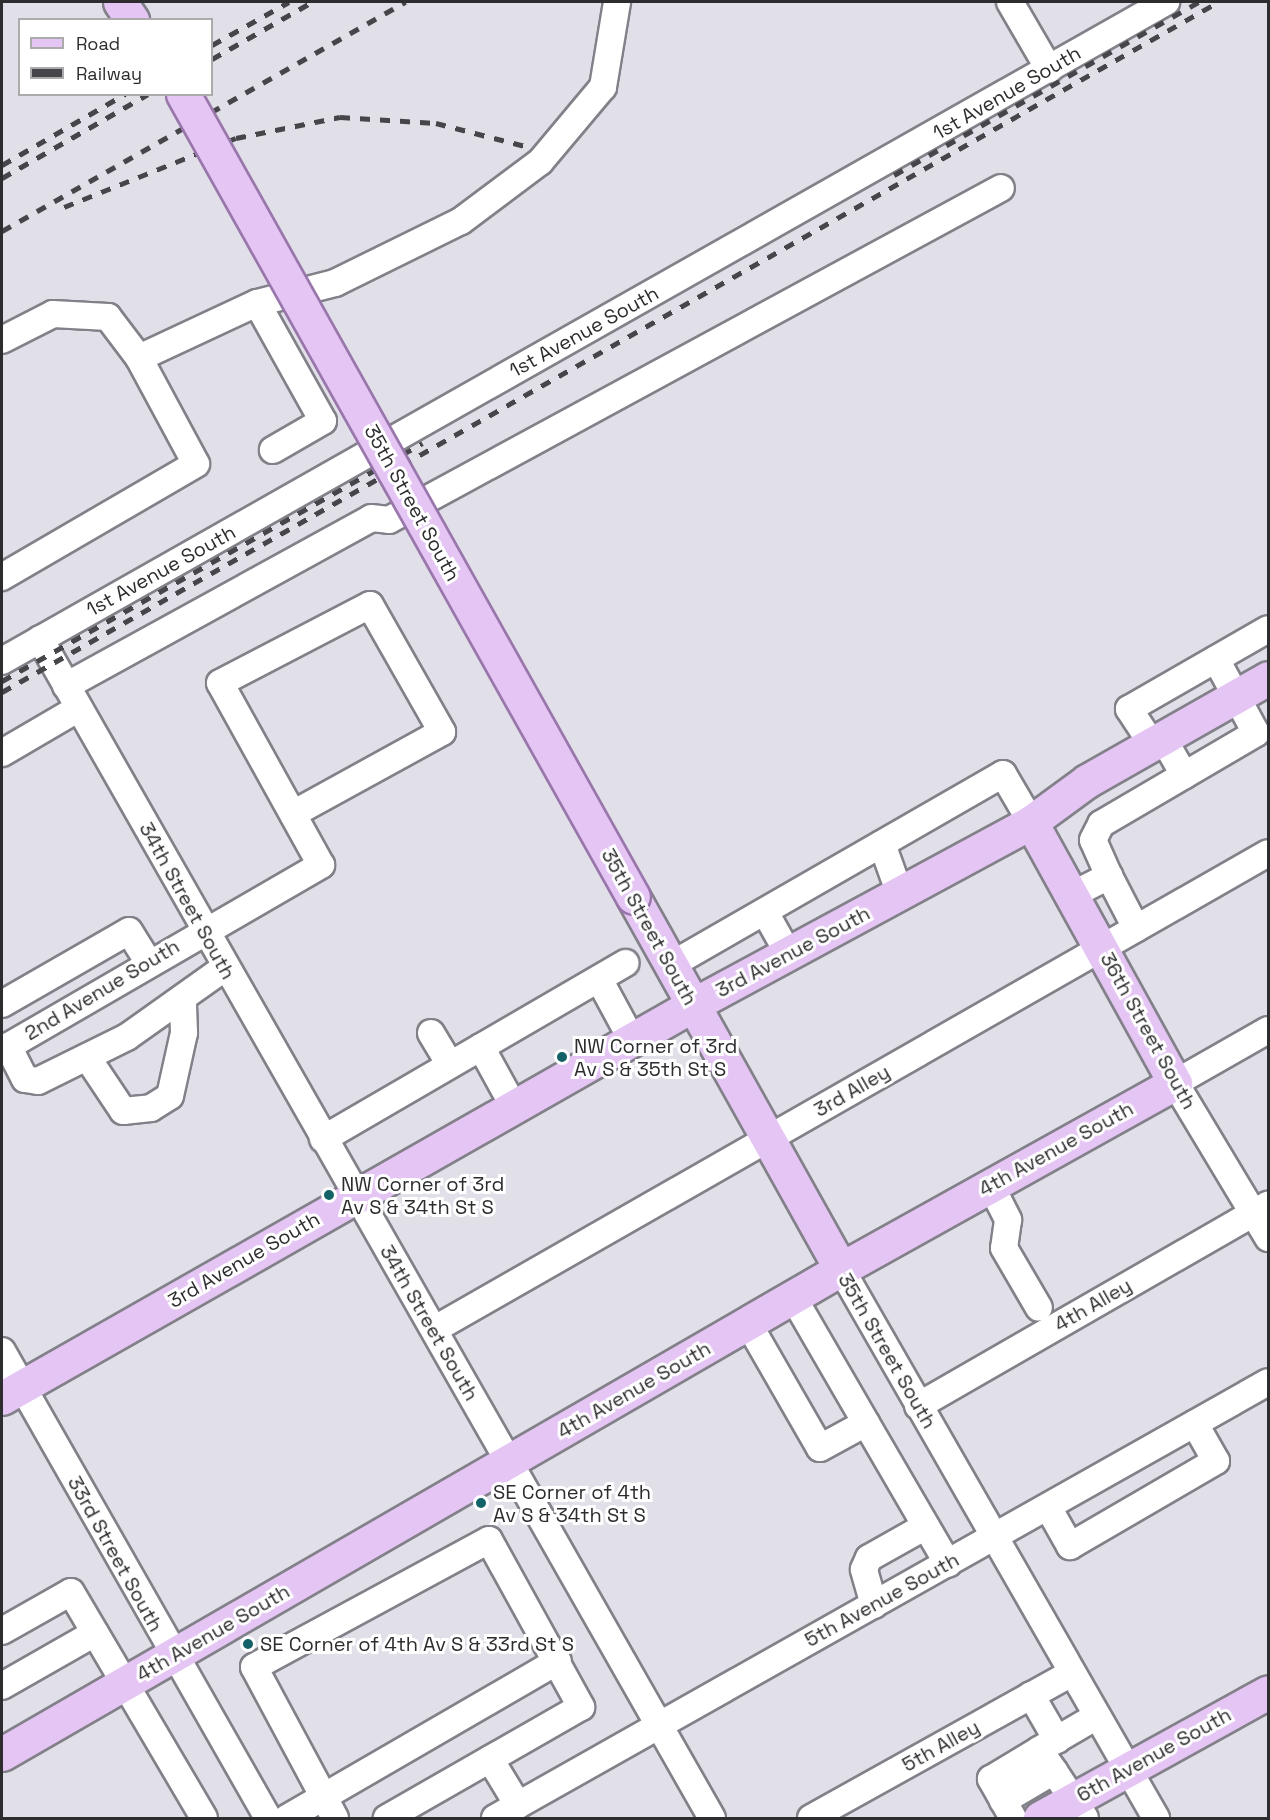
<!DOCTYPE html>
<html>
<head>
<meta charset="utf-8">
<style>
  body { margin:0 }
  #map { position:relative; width:1270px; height:1820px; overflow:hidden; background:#e1dfe8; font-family:"Space Grotesk",sans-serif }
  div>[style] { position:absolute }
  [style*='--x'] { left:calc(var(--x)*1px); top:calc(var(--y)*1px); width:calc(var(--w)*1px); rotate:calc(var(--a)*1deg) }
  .roads { filter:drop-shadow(2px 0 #828088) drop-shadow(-2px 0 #828088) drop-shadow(0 2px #828088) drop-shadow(0 -2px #828088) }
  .minor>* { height:26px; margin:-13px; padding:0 13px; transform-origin:13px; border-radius:13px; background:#fff }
  .major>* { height:33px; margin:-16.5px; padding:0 16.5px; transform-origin:16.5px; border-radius:16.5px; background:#e5c5f4 }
  .rail>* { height:4.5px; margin-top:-2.25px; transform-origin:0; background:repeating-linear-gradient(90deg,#46464a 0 10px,transparent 0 20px) }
  .bridges { filter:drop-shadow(2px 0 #9976ab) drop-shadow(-2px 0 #9976ab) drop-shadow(0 2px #9976ab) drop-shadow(0 -2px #9976ab) }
  .major-bridge>* { height:33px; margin:-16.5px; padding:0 16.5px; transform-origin:16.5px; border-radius:16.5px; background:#e5c5f4 }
  .dots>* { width:16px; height:16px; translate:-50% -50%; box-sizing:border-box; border:3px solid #fff; border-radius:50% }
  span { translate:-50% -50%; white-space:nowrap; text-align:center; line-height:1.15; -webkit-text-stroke:6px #fff; paint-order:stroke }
  .street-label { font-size:20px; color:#2d2d30 }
  .poi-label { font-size:20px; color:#2d2d30 }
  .left { translate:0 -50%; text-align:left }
  .frame { position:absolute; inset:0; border:3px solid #2d2d30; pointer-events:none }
  .legend { position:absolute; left:18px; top:18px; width:195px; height:78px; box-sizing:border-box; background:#fff; border:2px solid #ababac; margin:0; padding:8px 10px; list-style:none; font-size:18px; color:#2d2d30 }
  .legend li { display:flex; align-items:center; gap:12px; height:30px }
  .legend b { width:30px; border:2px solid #ababac }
</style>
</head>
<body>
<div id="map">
  <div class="roads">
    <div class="minor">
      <div style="--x:1010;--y:2;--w:78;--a:59.8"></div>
      <div style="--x:257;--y:303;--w:135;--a:60.8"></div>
      <div style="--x:323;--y:421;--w:58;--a:149.9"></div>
      <div style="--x:2;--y:340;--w:57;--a:-27"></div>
      <div style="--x:53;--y:314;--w:55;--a:3.1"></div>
      <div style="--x:108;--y:317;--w:51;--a:52.9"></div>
      <div style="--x:139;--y:358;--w:120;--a:61.7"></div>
      <div style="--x:196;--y:464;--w:225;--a:149.8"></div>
      <div style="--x:139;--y:358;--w:130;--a:-25"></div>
      <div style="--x:257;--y:303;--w:81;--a:-14.4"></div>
      <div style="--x:335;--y:283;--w:140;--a:-26.2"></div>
      <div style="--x:461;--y:221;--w:99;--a:-36.8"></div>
      <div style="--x:540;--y:162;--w:98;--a:-50"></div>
      <div style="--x:603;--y:87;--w:86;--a:-80.6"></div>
      <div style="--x:40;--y:639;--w:1357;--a:60.32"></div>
      <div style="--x:2;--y:661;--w:1338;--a:-29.52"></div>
      <div style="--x:66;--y:686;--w:348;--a:-28.8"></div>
      <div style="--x:371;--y:518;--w:18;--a:6"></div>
      <div style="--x:389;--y:520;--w:696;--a:-28.48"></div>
      <div style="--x:1163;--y:738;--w:43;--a:60.4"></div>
      <div style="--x:1152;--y:744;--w:42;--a:-123.3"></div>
      <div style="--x:1129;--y:709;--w:160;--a:-29.9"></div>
      <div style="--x:2;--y:753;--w:89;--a:-30.3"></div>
      <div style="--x:882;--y:844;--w:53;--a:70.2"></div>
      <div style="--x:1109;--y:876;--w:39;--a:-114"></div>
      <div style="--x:1093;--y:840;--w:18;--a:-63"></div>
      <div style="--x:1101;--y:824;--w:180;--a:-30.4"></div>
      <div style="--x:1256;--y:733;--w:84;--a:-118.4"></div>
      <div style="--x:1072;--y:895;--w:42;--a:-27.2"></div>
      <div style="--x:1109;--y:876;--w:59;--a:62.6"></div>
      <div style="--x:765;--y:912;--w:49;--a:60.8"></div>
      <div style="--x:671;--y:965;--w:383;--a:-29.9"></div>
      <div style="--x:1003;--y:774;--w:56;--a:59.7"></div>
      <div style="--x:599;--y:979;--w:69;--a:61.6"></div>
      <div style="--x:2;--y:1004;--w:146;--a:-29.9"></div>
      <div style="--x:129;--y:931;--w:36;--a:58"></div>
      <div style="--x:1268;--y:1030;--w:107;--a:150.3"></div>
      <div style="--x:1175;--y:1083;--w:181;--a:59"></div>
      <div style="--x:431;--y:1033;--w:37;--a:59"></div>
      <div style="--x:8;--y:1046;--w:37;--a:63"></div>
      <div style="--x:25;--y:1079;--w:13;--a:9"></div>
      <div style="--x:38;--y:1081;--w:99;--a:-26.3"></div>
      <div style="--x:127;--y:1037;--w:119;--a:-35.4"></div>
      <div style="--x:481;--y:1047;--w:68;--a:61.2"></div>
      <div style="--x:2;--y:1050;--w:369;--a:-30.1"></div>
      <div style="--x:321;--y:865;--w:208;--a:-119"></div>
      <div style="--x:220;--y:683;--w:169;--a:-27.5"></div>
      <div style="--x:370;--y:605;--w:146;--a:60.4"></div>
      <div style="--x:442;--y:732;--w:170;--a:151.2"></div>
      <div style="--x:87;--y:1057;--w:65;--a:56.3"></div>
      <div style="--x:123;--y:1111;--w:28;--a:-6"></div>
      <div style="--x:151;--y:1108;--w:22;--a:-32"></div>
      <div style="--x:170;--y:1096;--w:65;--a:-77.5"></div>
      <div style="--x:184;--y:1033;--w:34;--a:-92"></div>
      <div style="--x:323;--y:1139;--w:350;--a:-30.2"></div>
      <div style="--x:991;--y:1186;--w:38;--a:63"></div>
      <div style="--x:1008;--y:1220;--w:28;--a:98"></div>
      <div style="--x:1004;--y:1248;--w:69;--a:59.7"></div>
      <div style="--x:841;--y:1269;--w:633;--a:60.15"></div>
      <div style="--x:793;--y:1297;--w:146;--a:59.9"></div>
      <div style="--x:748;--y:1323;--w:144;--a:60.1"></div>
      <div style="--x:820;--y:1448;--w:52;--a:-28.5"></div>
      <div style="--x:866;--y:1423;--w:163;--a:59.8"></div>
      <div style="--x:435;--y:1329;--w:959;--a:-29.74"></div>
      <div style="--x:2;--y:1351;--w:537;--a:60.33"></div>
      <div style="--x:918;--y:1406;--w:404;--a:-29.9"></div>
      <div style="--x:1048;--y:1507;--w:45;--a:60.6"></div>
      <div style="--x:1070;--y:1546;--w:169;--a:-30.2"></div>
      <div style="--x:1216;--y:1461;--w:43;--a:-119.6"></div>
      <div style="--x:874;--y:1605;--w:37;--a:-106"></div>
      <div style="--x:864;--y:1569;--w:12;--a:-66"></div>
      <div style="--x:869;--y:1558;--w:65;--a:-29.3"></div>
      <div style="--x:2;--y:1631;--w:79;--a:-29.5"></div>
      <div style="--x:71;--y:1592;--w:262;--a:59.5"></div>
      <div style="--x:2;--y:1686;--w:107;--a:-29.7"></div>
      <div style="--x:1031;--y:1695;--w:52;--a:60"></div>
      <div style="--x:1039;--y:1750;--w:67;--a:-30.4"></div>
      <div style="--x:490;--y:1759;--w:54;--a:58.7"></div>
      <div style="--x:1003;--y:1801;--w:59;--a:-30.5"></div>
      <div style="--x:1054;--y:1771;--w:56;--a:56.6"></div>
      <div style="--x:287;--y:1818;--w:313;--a:-30.1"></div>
      <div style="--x:335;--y:1818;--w:171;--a:-118.2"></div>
      <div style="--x:254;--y:1667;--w:267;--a:-28.4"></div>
      <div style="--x:489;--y:1540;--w:191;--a:61.1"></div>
      <div style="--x:581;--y:1707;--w:224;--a:150.2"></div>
      <div style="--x:495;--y:1818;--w:887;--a:-29.42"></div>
      <div style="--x:811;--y:1818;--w:298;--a:-29.1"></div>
      <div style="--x:1013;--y:1818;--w:45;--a:-119.4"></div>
      <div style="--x:991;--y:1779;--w:56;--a:-31.1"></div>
      <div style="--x:1039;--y:1750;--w:26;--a:54"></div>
    </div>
    <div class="major">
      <div style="--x:120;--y:2;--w:22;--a:56"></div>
      <div style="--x:633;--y:897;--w:426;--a:60.8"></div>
      <div style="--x:2;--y:1398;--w:795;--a:-29.63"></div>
      <div style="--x:693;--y:1005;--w:384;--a:-28.4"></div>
      <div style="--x:1031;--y:822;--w:69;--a:-36.2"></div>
      <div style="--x:1087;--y:781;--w:208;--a:-29.6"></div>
      <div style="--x:2;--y:1754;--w:969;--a:-30.03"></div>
      <div style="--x:841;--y:1269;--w:382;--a:-29.1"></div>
      <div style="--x:1175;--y:1083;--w:298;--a:-118.9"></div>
      <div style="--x:1040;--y:1818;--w:260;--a:-28.9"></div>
    </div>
  </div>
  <div class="rail">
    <div style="--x:212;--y:45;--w:88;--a:-29.2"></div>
    <div style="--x:212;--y:59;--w:115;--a:-29.7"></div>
    <div style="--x:2;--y:165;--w:142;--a:-30"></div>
    <div style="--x:894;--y:175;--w:350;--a:-29.6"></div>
    <div style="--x:2;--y:178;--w:168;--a:-29.9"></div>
    <div style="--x:64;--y:207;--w:185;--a:-21.9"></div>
    <div style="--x:236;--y:138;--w:106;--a:-11.4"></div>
    <div style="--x:340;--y:117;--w:96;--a:3.6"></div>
    <div style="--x:436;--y:123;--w:92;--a:14.5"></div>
    <div style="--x:2;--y:231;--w:464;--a:-29.6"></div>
    <div style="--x:2;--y:681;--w:483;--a:-29.5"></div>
    <div style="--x:2;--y:692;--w:1398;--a:-29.57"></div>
  </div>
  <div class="bridges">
    <div class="major-bridge">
      <div style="--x:183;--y:94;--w:920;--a:60.73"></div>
    </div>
  </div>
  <div class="dots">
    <div style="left:562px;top:1057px;background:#126267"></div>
    <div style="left:329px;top:1195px;background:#126267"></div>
    <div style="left:481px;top:1503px;background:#126267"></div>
    <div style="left:248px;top:1644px;background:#126267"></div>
  </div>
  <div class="street-label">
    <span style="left:1007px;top:93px;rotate:-30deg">1st Avenue South</span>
    <span style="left:584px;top:332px;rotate:-29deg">1st Avenue South</span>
    <span style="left:412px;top:503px;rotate:61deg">35th Street South</span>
    <span style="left:161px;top:571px;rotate:-29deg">1st Avenue South</span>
    <span style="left:187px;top:901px;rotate:61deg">34th Street South</span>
    <span style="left:649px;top:927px;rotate:61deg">35th Street South</span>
    <span style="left:793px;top:952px;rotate:-28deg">3rd Avenue South</span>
    <span style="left:102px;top:990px;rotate:-31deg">2nd Avenue South</span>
    <span style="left:1148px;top:1031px;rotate:61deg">36th Street South</span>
    <span style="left:852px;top:1091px;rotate:-30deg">3rd Alley</span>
    <span style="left:1056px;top:1149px;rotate:-29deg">4th Avenue South</span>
    <span style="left:244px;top:1260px;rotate:-30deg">3rd Avenue South</span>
    <span style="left:1093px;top:1305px;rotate:-30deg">4th Alley</span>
    <span style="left:429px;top:1323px;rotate:60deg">34th Street South</span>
    <span style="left:887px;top:1351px;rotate:60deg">35th Street South</span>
    <span style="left:634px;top:1390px;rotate:-30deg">4th Avenue South</span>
    <span style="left:115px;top:1554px;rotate:61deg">33rd Street South</span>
    <span style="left:882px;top:1600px;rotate:-29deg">5th Avenue South</span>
    <span style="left:213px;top:1633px;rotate:-30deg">4th Avenue South</span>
    <span style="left:941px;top:1746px;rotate:-29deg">5th Alley</span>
    <span style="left:1154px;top:1755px;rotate:-29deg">6th Avenue South</span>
  </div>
  <div class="poi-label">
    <span class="left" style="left:574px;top:1058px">NW Corner of 3rd<br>Av S &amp; 35th St S</span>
    <span class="left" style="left:341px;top:1196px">NW Corner of 3rd<br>Av S &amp; 34th St S</span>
    <span class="left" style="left:493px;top:1504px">SE Corner of 4th<br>Av S &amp; 34th St S</span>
    <span class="left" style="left:260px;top:1644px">SE Corner of 4th Av S &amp; 33rd St S</span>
  </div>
  <div class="frame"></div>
  <ul class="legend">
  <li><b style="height:8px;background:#e5c5f4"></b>Road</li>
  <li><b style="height:8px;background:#46464a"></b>Railway</li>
  </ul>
</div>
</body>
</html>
